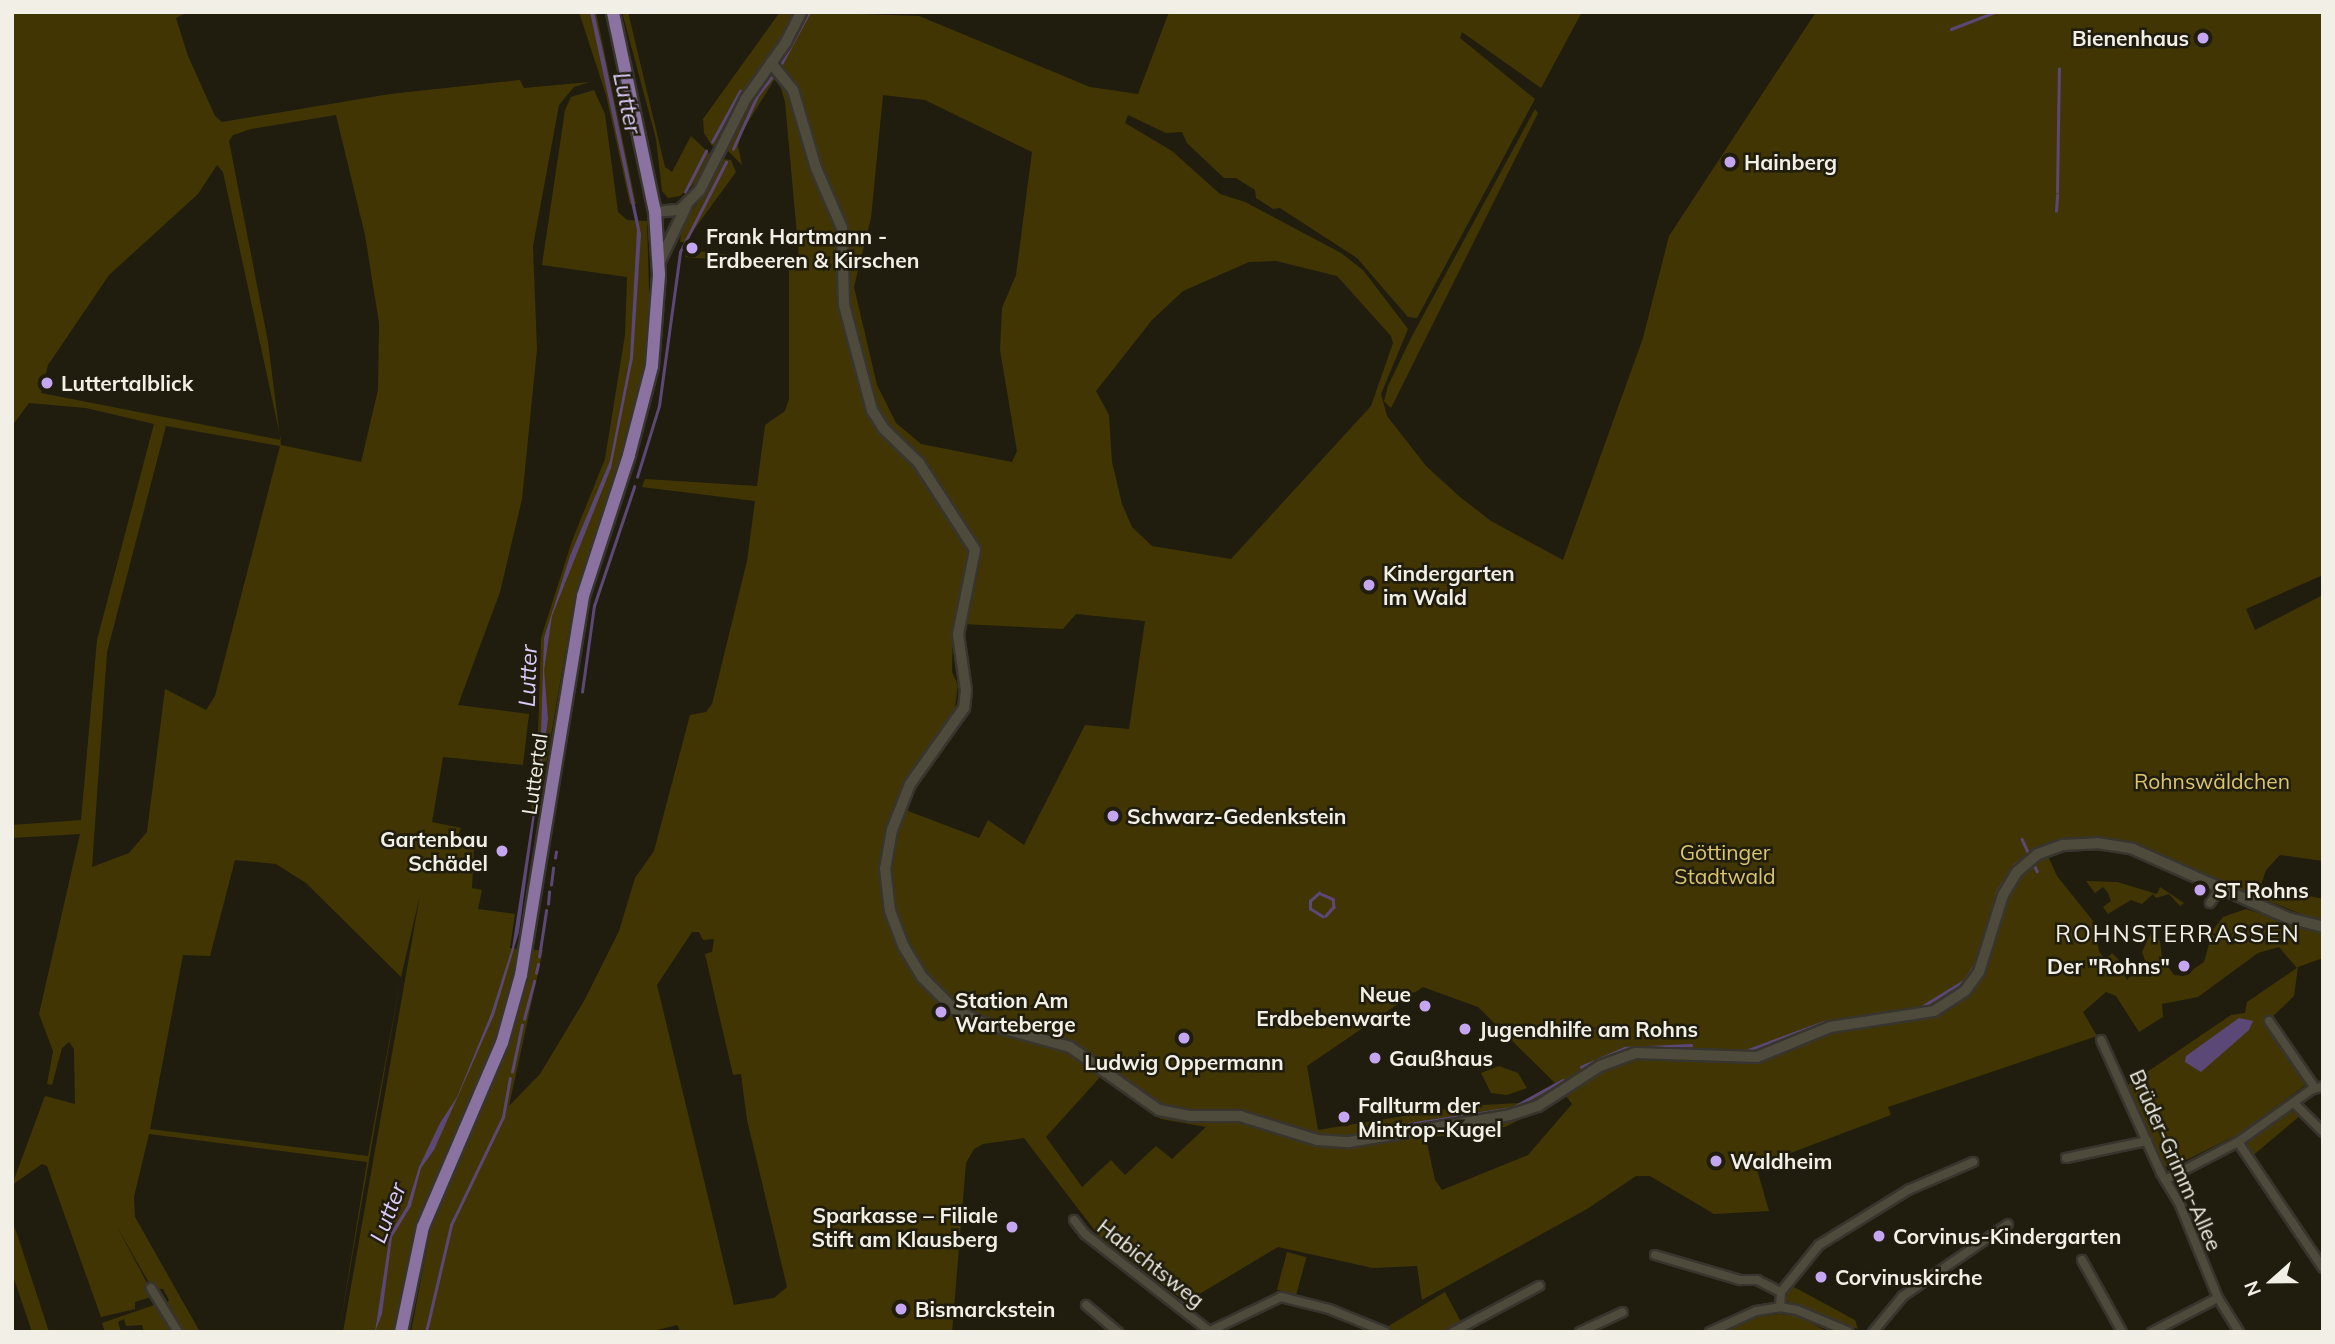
<!DOCTYPE html>
<html>
<head>
<meta charset="utf-8">
<style>
  body { margin:0 }
  #map { position:relative; width:2335px; height:1344px; overflow:hidden; background:#201d0f; font-family:Mulish,sans-serif }
  div>[style] { position:absolute }
  [style*='--x'] { left:calc(var(--x)*1px); top:calc(var(--y)*1px); width:calc(var(--w)*1px); rotate:calc(var(--a)*1deg) }
  .green>* { inset:0; background:#413603; transform-origin:0 0 }
  .water>* { inset:0; background:#5c4877 }
  .stream>* { height:2.5px; margin:-1.25px; padding:0 1.25px; transform-origin:1.25px; border-radius:1.25px; background:#5c4877 }
  .roads { filter:drop-shadow(2px 0 #38352e) drop-shadow(-2px 0 #38352e) drop-shadow(0 2px #38352e) drop-shadow(0 -2px #38352e) }
  .minor>* { height:8px; margin:-4px; padding:0 4px; transform-origin:4px; border-radius:4px; background:#4f4b3c }
  .tertiary>* { height:10px; margin:-5px; padding:0 5px; transform-origin:5px; border-radius:5px; background:#4f4b3c }
  .primary>* { height:12px; margin:-6px; padding:0 6px; transform-origin:6px; border-radius:6px; background:#8a73a0 }
  .dots>* { width:19px; height:19px; translate:-50% -50%; box-sizing:border-box; border:4px solid #201d0f; border-radius:50% }
  span { translate:-50% -50%; white-space:nowrap; text-align:center; line-height:1.15; -webkit-text-stroke:5px #201d0f; paint-order:stroke }
  .poi-label { font-size:21px; color:#f1efe6; font-weight:700 }
  .right { translate:-100% -50%; text-align:right }
  .left { translate:0 -50%; text-align:left }
  .street-label { font-size:21px; color:#f1efe6 }
  .park-label { font-size:21px; color:#dbc56f }
  .water-label { font-size:23px; color:#ddcbf9; font-style:italic }
  .neighbourhood-label { font-size:23px; color:#f1efe6; letter-spacing:2px }
  .frame { position:absolute; inset:0; border:14px solid #f1efe6; pointer-events:none }
  .north { position:absolute; left:2237px; top:1246px; width:70px; height:70px; -webkit-text-stroke:5px #201d0f; paint-order:stroke; rotate:249deg; font-size:19px; font-weight:700; line-height:28px; text-align:center; color:#f1efe6 }
  .north::after { content:''; display:block; margin:auto; width:24px; height:32px; background:#f1efe6; clip-path:polygon(50% 0,100% 100%,50% 72%,0 100%) }
</style>
</head>
<body>
<div id="map">
  <div class="green">
    <div style="clip-path:polygon(evenodd,12px 12px,188px 12px,176px 18px,188px 56px,215px 116px,222px 122px,390px 94px,520px 80px,524px 88px,590px 82px,574px 87px,559px 105px,533px 246px,537px 349px,522px 499px,500px 592px,458px 705px,529px 714px,523px 765px,443px 757px,432px 822px,461px 828px,454px 844px,474px 848px,472px 888px,482px 890px,478px 909px,515px 914px,510px 948px,519px 949px,494px 1045px,417px 1227px,393px 1332px,343px 1332px,420px 895px,401px 977px,339px 1332px,367px 1162px,149px 1134px,134px 1197px,135px 1217px,200px 1332px,179px 1332px,164px 1307px,169px 1300px,163px 1289px,152px 1288px,116px 1225px,154px 1296px,135px 1302px,135px 1309px,101px 1317px,47px 1166px,42px 1164px,12px 1185px,45px 1096px,75px 1104px,74px 1049px,69px 1042px,62px 1048px,52px 1085px,47px 1084px,53px 1051px,39px 1014px,80px 834px,12px 838px,12px 825px,81px 820px,97px 640px,154px 424px,86px 408px,29px 403px,12px 426px,12px 12px,336px 115px,365px 235px,379px 323px,378px 390px,361px 462px,281px 445px,268px 342px,229px 141px,233px 135px,251px 129px,336px 115px,12px 12px,217px 165px,223px 172px,281px 440px,41px 393px,48px 365px,109px 275px,198px 194px,217px 165px,12px 12px,166px 426px,280px 446px,215px 696px,206px 710px,165px 689px,147px 832px,129px 853px,92px 867px,107px 652px,166px 426px,12px 12px,235px 860px,276px 864px,306px 883px,401px 977px,368px 1156px,150px 1129px,183px 955px,210px 956px,235px 860px)"></div>
    <div style="clip-path:polygon(579px 12px,596px 12px,636px 204px,630px 204px,606px 95px)"></div>
    <div style="clip-path:polygon(622px 12px,628px 12px,665px 167px,672px 172px,691px 136px,712px 156px,698px 181px,680px 196px,668px 198px,662px 191px,656px 139px)"></div>
    <div style="clip-path:polygon(780px 12px,794px 12px,794px 17px,748px 88px,718px 145px,712px 146px,704px 133px,703px 119px)"></div>
    <div style="clip-path:polygon(evenodd,806px 12px,919px 16px,1090px 87px,1138px 94px,1169px 12px,1582px 12px,1541px 88px,1462px 32px,1460px 38px,1535px 99px,1417px 318px,1408px 317px,1357px 258px,1280px 208px,1273px 209px,1256px 198px,1255px 190px,1236px 178px,1224px 178px,1187px 143px,1182px 132px,1166px 133px,1128px 115px,1125px 123px,1172px 151px,1220px 194px,1245px 202px,1341px 253px,1363px 270px,1408px 329px,1381px 394px,1387px 416px,1426px 466px,1460px 497px,1491px 521px,1563px 560px,1643px 338px,1669px 236px,1816px 12px,2323px 12px,2323px 575px,2246px 609px,2255px 630px,2323px 595px,2323px 861px,2280px 855px,2266px 870px,2261px 885px,2323px 899px,2323px 923px,2119px 840px,2080px 839px,2044px 847px,2057px 876px,2093px 921px,2099px 951px,2105px 960px,2112px 953px,2118px 959px,2127px 980px,2133px 973px,2151px 977px,2142px 952px,2151px 933px,2160px 941px,2162px 958px,2174px 975px,2183px 976px,2204px 962px,2213px 930px,2223px 917px,2246px 909px,2323px 934px,2323px 958px,2298px 967px,2294px 996px,2267px 1022px,2308px 1083px,2241px 1133px,2170px 1168px,2163px 1165px,2128px 1085px,2231px 1015px,2245px 1013px,2247px 1002px,2297px 968px,2279px 947px,2258px 953px,2198px 997px,2162px 1004px,2163px 1017px,2139px 1032px,2116px 996px,2106px 992px,2083px 1012px,2097px 1036px,1888px 1107px,1891px 1115px,1756px 1166px,1769px 1211px,1714px 1214px,1650px 1176px,1636px 1176px,1587px 1209px,1422px 1300px,1417px 1266px,1373px 1268px,1278px 1247px,1186px 1302px,1099px 1236px,1024px 1138px,983px 1144px,974px 1149px,966px 1163px,952px 1332px,681px 1332px,677px 1325px,649px 1332px,411px 1332px,431px 1226px,509px 1040px,529px 950px,543px 950px,509px 1106px,540px 1074px,584px 1001px,619px 931px,635px 878px,654px 851px,690px 715px,706px 712px,712px 704px,747px 561px,755px 501px,642px 487px,645px 479px,757px 486px,765px 425px,785px 411px,789px 399px,789px 266px,685px 257px,687px 250px,789px 261px,799px 257px,785px 102px,779px 82px,774px 80px,742px 132px,738px 146px,742px 165px,726px 149px,750px 99px,768px 75px,776px 74px,791px 95px,810px 171px,837px 225px,840px 307px,869px 413px,924px 477px,940px 509px,970px 546px,972px 566px,953px 624px,952px 672px,958px 685px,954px 716px,964px 718px,929px 760px,907px 803px,908px 811px,979px 838px,988px 820px,1024px 845px,1085px 725px,1129px 729px,1145px 621px,1076px 614px,1063px 629px,963px 624px,978px 573px,979px 547px,875px 407px,848px 304px,847px 231px,817px 158px,796px 85px,782px 65px,806px 12px,883px 95px,925px 100px,1032px 152px,1016px 275px,1002px 308px,1000px 350px,1017px 451px,1012px 462px,921px 444px,896px 423px,877px 385px,854px 287px,871px 218px,883px 95px,806px 12px,1276px 261px,1337px 276px,1391px 336px,1393px 343px,1371px 406px,1231px 559px,1152px 546px,1132px 527px,1122px 504px,1112px 462px,1109px 415px,1096px 391px,1152px 320px,1183px 291px,1249px 262px,1276px 261px,806px 12px,692px 932px,699px 932px,703px 940px,714px 939px,712px 952px,705px 954px,733px 1075px,741px 1074px,747px 1120px,787px 1287px,774px 1298px,734px 1305px,657px 985px,692px 932px,806px 12px,1423px 987px,1478px 1007px,1555px 1083px,1520px 1103px,1465px 1106px,1318px 1130px,1307px 1066px,1423px 987px,806px 12px,1100px 1077px,1161px 1119px,1206px 1127px,1172px 1159px,1156px 1146px,1125px 1175px,1111px 1160px,1082px 1187px,1046px 1137px,1100px 1077px,806px 12px,1566px 1096px,1572px 1104px,1528px 1155px,1442px 1190px,1435px 1180px,1426px 1138px,1505px 1127px,1566px 1096px)"></div>
    <div style="clip-path:polygon(594px 90px,605px 114px,618px 212px,627px 220px,647px 221px,650px 325px,643px 376px,627px 440px,575px 596px,538px 811px,531px 810px,537px 768px,541px 638px,572px 541px,605px 459px,625px 335px,627px 277px,542px 265px,565px 110px,571px 97px)"></div>
    <div style="clip-path:polygon(1535px 109px,1538px 113px,1391px 408px,1384px 401px,1388px 386px,1411px 338px)"></div>
    <div style="clip-path:polygon(723px 159px,731px 160px,736px 172px,685px 242px,680px 242px,682px 222px,704px 196px)"></div>
    <div style="clip-path:polygon(2086px 881px,2117px 882px,2157px 894px,2160px 887px,2184px 903px,2180px 906px,2169px 894px,2156px 898px,2153px 894px,2142px 904px,2131px 900px,2108px 914px,2103px 907px,2111px 901px,2108px 893px,2103px 887px,2095px 893px)"></div>
    <div style="clip-path:polygon(1499px 1066px,1518px 1073px,1527px 1088px,1507px 1095px,1491px 1093px,1481px 1073px)"></div>
    <div style="clip-path:polygon(2290px 1111px,2301px 1115px,2251px 1157px,2246px 1141px)"></div>
    <div style="clip-path:polygon(12px 1221px,17px 1234px,49px 1332px,32px 1332px,12px 1273px)"></div>
    <div style="left:1287px;top:1252px;width:20px;height:39px;rotate:15deg"></div>
    <div style="clip-path:polygon(1792px 1286px,1855px 1320px,1858px 1329px,1789px 1304px,1784px 1294px)"></div>
    <div style="clip-path:polygon(1445px 1292px,1461px 1322px,1442px 1332px,1397px 1332px,1387px 1327px)"></div>
    <div style="clip-path:polygon(157px 1304px,176px 1332px,144px 1332px,142px 1325px,126px 1326px,124px 1319px,118px 1322px,121px 1332px,105px 1332px,102px 1323px)"></div>
    <div style="clip-path:polygon(1780px 1314px,1798px 1316px,1828px 1332px,1722px 1332px,1757px 1317px)"></div>
  </div>
  <div class="water">
    <div style="clip-path:polygon(590px 12px,594px 12px,605px 60px,641px 234px,633px 358px,611px 468px,552px 616px,544px 670px,548px 719px,519px 932px,494px 1015px,434px 1150px,421px 1168px,411px 1206px,392px 1237px,382px 1314px,375px 1332px,390px 1234px,407px 1206px,419px 1167px,440px 1123px,457px 1097px,491px 1014px,512px 948px,540px 767px,544px 638px,570px 556px,610px 461px,630px 358px,637px 230px)"></div>
    <div style="clip-path:polygon(2239px 1018px,2253px 1021px,2249px 1030px,2201px 1072px,2185px 1062px,2186px 1056px)"></div>
  </div>
  <div class="stream">
    <div style="--x:1951;--y:29;--w:47;--a:-21.1"></div>
    <div style="--x:780;--y:66;--w:61;--a:-61.8"></div>
    <div style="--x:712;--y:142;--w:58;--a:-61.2"></div>
    <div style="--x:733;--y:149;--w:58;--a:-65.6"></div>
    <div style="--x:757;--y:96;--w:29;--a:-52"></div>
    <div style="--x:685;--y:192;--w:46;--a:-62.9"></div>
    <div style="--x:2057;--y:192;--w:123;--a:-89.1"></div>
    <div style="--x:2056;--y:211;--w:16;--a:-86"></div>
    <div style="--x:637;--y:477;--w:74;--a:-72.8"></div>
    <div style="--x:659;--y:406;--w:155;--a:-82.2"></div>
    <div style="--x:680;--y:252;--w:101;--a:-62.9"></div>
    <div style="--x:582;--y:692;--w:87;--a:-82.1"></div>
    <div style="--x:594;--y:606;--w:126;--a:-71.4"></div>
    <div style="--x:2022;--y:839;--w:19;--a:65"></div>
    <div style="--x:555;--y:858;--w:6;--a:-81"></div>
    <div style="--x:2033;--y:862;--w:10;--a:66"></div>
    <div style="--x:551;--y:885;--w:17;--a:-83"></div>
    <div style="--x:548;--y:904;--w:12;--a:-85"></div>
    <div style="--x:1323;--y:917;--w:15;--a:-148"></div>
    <div style="--x:1310;--y:909;--w:8;--a:-90"></div>
    <div style="--x:1310;--y:901;--w:12;--a:-42"></div>
    <div style="--x:1319;--y:893;--w:15;--a:23"></div>
    <div style="--x:1333;--y:899;--w:8;--a:83"></div>
    <div style="--x:1334;--y:907;--w:12;--a:132"></div>
    <div style="--x:1987;--y:929;--w:39;--a:-75"></div>
    <div style="--x:1997;--y:891;--w:32;--a:-56"></div>
    <div style="--x:539;--y:957;--w:47;--a:-81.3"></div>
    <div style="--x:536;--y:973;--w:9;--a:-77"></div>
    <div style="--x:1918;--y:1009;--w:54;--a:-31.3"></div>
    <div style="--x:1964;--y:981;--w:27;--a:-56"></div>
    <div style="--x:524;--y:1019;--w:39;--a:-75"></div>
    <div style="--x:1743;--y:1052;--w:86;--a:-20.3"></div>
    <div style="--x:1824;--y:1022;--w:64;--a:-7.2"></div>
    <div style="--x:1581;--y:1067;--w:48;--a:-23.4"></div>
    <div style="--x:1625;--y:1048;--w:66;--a:-2.6"></div>
    <div style="--x:512;--y:1072;--w:48;--a:-78"></div>
    <div style="--x:1396;--y:1126;--w:117;--a:-8.8"></div>
    <div style="--x:1512;--y:1108;--w:58;--a:-28.8"></div>
    <div style="--x:1179;--y:1300;--w:8;--a:40"></div>
    <div style="--x:426;--y:1332;--w:110;--a:-76.8"></div>
    <div style="--x:451;--y:1225;--w:120;--a:-64.3"></div>
    <div style="--x:503;--y:1117;--w:39;--a:-80"></div>
  </div>
  <div class="roads">
    <div class="minor">
      <div style="--x:2210;--y:903;--w:20;--a:-57"></div>
      <div style="--x:2269;--y:1021;--w:81;--a:55.5"></div>
      <div style="--x:2101;--y:1040;--w:146;--a:65.7"></div>
      <div style="--x:2161;--y:1173;--w:37;--a:59"></div>
      <div style="--x:2180;--y:1205;--w:100;--a:67.8"></div>
      <div style="--x:2218;--y:1298;--w:40;--a:58"></div>
      <div style="--x:2295;--y:1104;--w:40;--a:45"></div>
      <div style="--x:2238;--y:1142;--w:152;--a:56"></div>
      <div style="--x:2066;--y:1158;--w:83;--a:-11.9"></div>
      <div style="--x:2165;--y:1180;--w:82;--a:-27.5"></div>
      <div style="--x:2238;--y:1142;--w:90;--a:-35.5"></div>
      <div style="--x:2311;--y:1090;--w:13;--a:-18"></div>
      <div style="--x:1074;--y:1220;--w:18;--a:52"></div>
      <div style="--x:1085;--y:1234;--w:157;--a:38"></div>
      <div style="--x:1655;--y:1255;--w:89;--a:16.4"></div>
      <div style="--x:1740;--y:1280;--w:17;--a:0"></div>
      <div style="--x:1757;--y:1280;--w:27;--a:27"></div>
      <div style="--x:2082;--y:1260;--w:82;--a:60.9"></div>
      <div style="--x:151;--y:1288;--w:52;--a:58.5"></div>
      <div style="--x:1086;--y:1305;--w:42;--a:40.2"></div>
      <div style="--x:1780;--y:1307;--w:15;--a:-86"></div>
      <div style="--x:1781;--y:1292;--w:60;--a:-51"></div>
      <div style="--x:1819;--y:1245;--w:105;--a:-31.7"></div>
      <div style="--x:1908;--y:1190;--w:71;--a:-23.3"></div>
      <div style="--x:1208;--y:1332;--w:81;--a:-25.6"></div>
      <div style="--x:1281;--y:1297;--w:49;--a:14"></div>
      <div style="--x:1329;--y:1309;--w:61;--a:22"></div>
      <div style="--x:1453;--y:1332;--w:98;--a:-28.1"></div>
      <div style="--x:1580;--y:1332;--w:47;--a:-24.9"></div>
      <div style="--x:1710;--y:1332;--w:51;--a:-24.5"></div>
      <div style="--x:1756;--y:1311;--w:24;--a:-9"></div>
      <div style="--x:1780;--y:1307;--w:17;--a:10"></div>
      <div style="--x:1797;--y:1310;--w:56;--a:22.9"></div>
      <div style="--x:1873;--y:1332;--w:47;--a:-50.2"></div>
      <div style="--x:1903;--y:1296;--w:127;--a:-34.4"></div>
      <div style="--x:2152;--y:1332;--w:74;--a:-27.3"></div>
    </div>
    <div class="tertiary">
      <div style="--x:771;--y:63;--w:35;--a:51"></div>
      <div style="--x:793;--y:90;--w:81;--a:73.6"></div>
      <div style="--x:816;--y:168;--w:65;--a:66.6"></div>
      <div style="--x:842;--y:228;--w:77;--a:88.5"></div>
      <div style="--x:844;--y:305;--w:109;--a:75.1"></div>
      <div style="--x:872;--y:410;--w:22;--a:58"></div>
      <div style="--x:884;--y:429;--w:49;--a:44.2"></div>
      <div style="--x:919;--y:463;--w:103;--a:57.2"></div>
      <div style="--x:975;--y:550;--w:86;--a:101.4"></div>
      <div style="--x:958;--y:634;--w:57;--a:81.9"></div>
      <div style="--x:966;--y:690;--w:18;--a:96"></div>
      <div style="--x:964;--y:708;--w:93;--a:125.4"></div>
      <div style="--x:910;--y:784;--w:49;--a:111.4"></div>
      <div style="--x:892;--y:830;--w:39;--a:100"></div>
      <div style="--x:885;--y:868;--w:43;--a:83.4"></div>
      <div style="--x:890;--y:911;--w:39;--a:69"></div>
      <div style="--x:904;--y:947;--w:35;--a:59"></div>
      <div style="--x:922;--y:977;--w:47;--a:45"></div>
      <div style="--x:955;--y:1010;--w:31;--a:25"></div>
      <div style="--x:983;--y:1023;--w:90;--a:15.4"></div>
      <div style="--x:1070;--y:1047;--w:109;--a:35.3"></div>
      <div style="--x:1159;--y:1110;--w:32;--a:11"></div>
      <div style="--x:1190;--y:1116;--w:50;--a:0"></div>
      <div style="--x:1240;--y:1116;--w:81;--a:17.3"></div>
      <div style="--x:1317;--y:1140;--w:32;--a:4"></div>
      <div style="--x:1349;--y:1142;--w:163;--a:-9.5"></div>
      <div style="--x:1510;--y:1115;--w:29;--a:-18"></div>
      <div style="--x:1538;--y:1106;--w:74;--a:-32.8"></div>
      <div style="--x:1600;--y:1066;--w:38;--a:-20"></div>
      <div style="--x:1636;--y:1053;--w:121;--a:1.9"></div>
      <div style="--x:1757;--y:1057;--w:79;--a:-22.3"></div>
      <div style="--x:1830;--y:1027;--w:105;--a:-8.7"></div>
      <div style="--x:1934;--y:1011;--w:37;--a:-33"></div>
      <div style="--x:1965;--y:991;--w:24;--a:-54"></div>
      <div style="--x:1979;--y:972;--w:81;--a:-72.7"></div>
      <div style="--x:2003;--y:895;--w:27;--a:-59"></div>
      <div style="--x:2017;--y:872;--w:28;--a:-41"></div>
      <div style="--x:2038;--y:854;--w:27;--a:-20"></div>
      <div style="--x:2063;--y:845;--w:34;--a:-3"></div>
      <div style="--x:2097;--y:843;--w:36;--a:9"></div>
      <div style="--x:2133;--y:849;--w:170;--a:24"></div>
      <div style="--x:2288;--y:918;--w:36;--a:14"></div>
      <div style="--x:655;--y:212;--w:25;--a:-5"></div>
      <div style="--x:680;--y:210;--w:28;--a:-45"></div>
      <div style="--x:700;--y:190;--w:101;--a:-63.4"></div>
      <div style="--x:745;--y:100;--w:71;--a:-54.7"></div>
      <div style="--x:786;--y:42;--w:34;--a:-63"></div>
      <div style="--x:659;--y:263;--w:62;--a:-64.3"></div>
    </div>
    <div class="primary">
      <div style="--x:401;--y:1332;--w:107;--a:-78.2"></div>
      <div style="--x:423;--y:1227;--w:200;--a:-66.8"></div>
      <div style="--x:502;--y:1043;--w:71;--a:-74.4"></div>
      <div style="--x:521;--y:975;--w:384;--a:-80.7"></div>
      <div style="--x:583;--y:596;--w:148;--a:-71.9"></div>
      <div style="--x:629;--y:455;--w:92;--a:-75.5"></div>
      <div style="--x:652;--y:366;--w:92;--a:-85.6"></div>
      <div style="--x:659;--y:274;--w:62;--a:-93.7"></div>
      <div style="--x:655;--y:212;--w:204;--a:-101.9"></div>
    </div>
  </div>
  <div class="dots">
    <div style="left:2203px;top:38px;background:#c5a7f1"></div>
    <div style="left:1730px;top:162px;background:#c5a7f1"></div>
    <div style="left:692px;top:248px;background:#c5a7f1"></div>
    <div style="left:47px;top:383px;background:#c5a7f1"></div>
    <div style="left:1369px;top:585px;background:#c5a7f1"></div>
    <div style="left:1113px;top:816px;background:#c5a7f1"></div>
    <div style="left:502px;top:851px;background:#c5a7f1"></div>
    <div style="left:2200px;top:890px;background:#c5a7f1"></div>
    <div style="left:2184px;top:966px;background:#c5a7f1"></div>
    <div style="left:1425px;top:1006px;background:#c5a7f1"></div>
    <div style="left:941px;top:1012px;background:#c5a7f1"></div>
    <div style="left:1465px;top:1029px;background:#c5a7f1"></div>
    <div style="left:1184px;top:1038px;background:#c5a7f1"></div>
    <div style="left:1375px;top:1058px;background:#c5a7f1"></div>
    <div style="left:1344px;top:1117px;background:#c5a7f1"></div>
    <div style="left:1716px;top:1161px;background:#c5a7f1"></div>
    <div style="left:1012px;top:1227px;background:#c5a7f1"></div>
    <div style="left:1879px;top:1236px;background:#c5a7f1"></div>
    <div style="left:1821px;top:1277px;background:#c5a7f1"></div>
    <div style="left:901px;top:1309px;background:#c5a7f1"></div>
  </div>
  <div class="poi-label">
    <span class="right" style="left:2189px;top:38px">Bienenhaus</span>
    <span class="left" style="left:1744px;top:162px">Hainberg</span>
    <span class="left" style="left:706px;top:248px">Frank Hartmann -<br>Erdbeeren &amp; Kirschen</span>
    <span class="left" style="left:61px;top:383px">Luttertalblick</span>
    <span class="left" style="left:1383px;top:585px">Kindergarten<br>im Wald</span>
    <span class="left" style="left:1127px;top:816px">Schwarz-Gedenkstein</span>
    <span class="right" style="left:488px;top:851px">Gartenbau<br>Schädel</span>
    <span class="left" style="left:2214px;top:890px">ST Rohns</span>
    <span class="right" style="left:2170px;top:966px">Der "Rohns"</span>
    <span class="right" style="left:1411px;top:1006px">Neue<br>Erdbebenwarte</span>
    <span class="left" style="left:955px;top:1012px">Station Am<br>Warteberge</span>
    <span class="left" style="left:1479px;top:1029px">Jugendhilfe am Rohns</span>
    <span class="left" style="left:1389px;top:1058px">Gaußhaus</span>
    <span style="left:1184px;top:1062px">Ludwig Oppermann</span>
    <span class="left" style="left:1358px;top:1117px">Fallturm der<br>Mintrop-Kugel</span>
    <span class="left" style="left:1730px;top:1161px">Waldheim</span>
    <span class="right" style="left:998px;top:1227px">Sparkasse – Filiale<br>Stift am Klausberg</span>
    <span class="left" style="left:1893px;top:1236px">Corvinus-Kindergarten</span>
    <span class="left" style="left:1835px;top:1277px">Corvinuskirche</span>
    <span class="left" style="left:915px;top:1309px">Bismarckstein</span>
  </div>
  <div class="street-label">
    <span style="left:534px;top:774px;rotate:-82deg">Luttertal</span>
    <span style="left:2176px;top:1160px;rotate:66deg">Brüder-Grimm-Allee</span>
    <span style="left:1151px;top:1263px;rotate:38deg">Habichtsweg</span>
  </div>
  <div class="park-label">
    <span style="left:2212px;top:781px">Rohnswäldchen</span>
    <span style="left:1725px;top:864px">Göttinger<br>Stadtwald</span>
  </div>
  <div class="water-label">
    <span style="left:627px;top:103px;rotate:78deg">Lutter</span>
    <span style="left:528px;top:676px;rotate:-88deg">Lutter</span>
    <span style="left:388px;top:1213px;rotate:-69deg">Lutter</span>
  </div>
  <div class="neighbourhood-label">
    <span style="left:2178px;top:934px">ROHNSTERRASSEN</span>
  </div>
  <div class="frame"></div>
  <div class="north">N</div>
</div>
</body>
</html>
